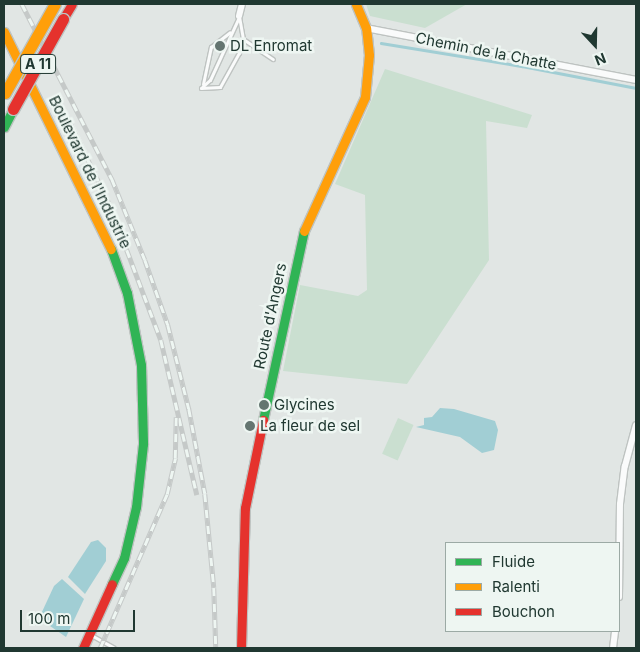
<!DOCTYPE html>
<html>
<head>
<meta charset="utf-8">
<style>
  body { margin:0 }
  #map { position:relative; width:640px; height:652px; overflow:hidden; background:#e1e6e4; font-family:Inter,sans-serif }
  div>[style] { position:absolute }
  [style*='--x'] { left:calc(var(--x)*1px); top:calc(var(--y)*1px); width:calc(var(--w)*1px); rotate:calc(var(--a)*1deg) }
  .green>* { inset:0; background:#cadfd0; transform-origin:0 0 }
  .water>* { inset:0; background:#a1ced4 }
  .stream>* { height:2.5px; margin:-1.25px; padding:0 1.25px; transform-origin:1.25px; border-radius:1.25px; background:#a1ced4 }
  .roads { filter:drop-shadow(1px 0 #bec3c1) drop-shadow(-1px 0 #bec3c1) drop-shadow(0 1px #bec3c1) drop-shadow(0 -1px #bec3c1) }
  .lane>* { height:3px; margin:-1.5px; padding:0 1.5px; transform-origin:1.5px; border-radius:1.5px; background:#fafbfb }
  .street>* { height:6px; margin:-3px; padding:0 3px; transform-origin:3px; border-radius:3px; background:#fafbfb }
  .fast>* { height:9px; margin:-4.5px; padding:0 4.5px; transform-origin:4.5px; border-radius:4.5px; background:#30b455 }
  .slow>* { height:9px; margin:-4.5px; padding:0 4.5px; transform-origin:4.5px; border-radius:4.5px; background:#ff9f0a }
  .jam>* { height:9px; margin:-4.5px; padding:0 4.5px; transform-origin:4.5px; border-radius:4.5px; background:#e5322d }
  .rail>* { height:4.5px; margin-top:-2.25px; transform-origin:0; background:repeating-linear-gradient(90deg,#eef6f2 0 8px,#c5c9c8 0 16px); box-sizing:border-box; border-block:1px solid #c5c9c8 }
  .bridges { filter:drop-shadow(1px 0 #bbc3c1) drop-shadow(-1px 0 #bbc3c1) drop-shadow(0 1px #bbc3c1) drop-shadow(0 -1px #bbc3c1) }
  .slow-bridge>* { height:11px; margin:-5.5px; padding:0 5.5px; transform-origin:5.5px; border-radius:5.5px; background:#ff9f0a }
  .jam-bridge>* { height:11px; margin:-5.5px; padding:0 5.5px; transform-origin:5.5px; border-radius:5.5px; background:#e5322d }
  .dots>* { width:14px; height:14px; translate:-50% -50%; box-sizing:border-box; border:2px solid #eef6f2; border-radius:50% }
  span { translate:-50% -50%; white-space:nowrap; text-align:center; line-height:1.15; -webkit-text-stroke:5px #eef6f2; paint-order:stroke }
  .shield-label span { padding:1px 4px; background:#eef6f2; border:1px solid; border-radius:4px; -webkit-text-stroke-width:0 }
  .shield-label { font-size:14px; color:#203831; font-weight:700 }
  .poi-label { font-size:15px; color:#203831 }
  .left { translate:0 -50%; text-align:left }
  .street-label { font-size:15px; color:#203831 }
  .frame { position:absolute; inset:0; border:5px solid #203831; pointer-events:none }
  .legend { position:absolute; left:445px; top:542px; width:175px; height:90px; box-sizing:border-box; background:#eef6f2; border:1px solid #9caaa5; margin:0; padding:6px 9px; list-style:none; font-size:15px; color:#203831 }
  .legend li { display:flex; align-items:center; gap:10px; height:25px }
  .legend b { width:25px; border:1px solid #9caaa5 }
  .north { position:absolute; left:570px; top:20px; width:50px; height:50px; -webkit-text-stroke:4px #eef6f2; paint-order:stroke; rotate:159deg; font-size:14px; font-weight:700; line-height:20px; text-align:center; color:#203831 }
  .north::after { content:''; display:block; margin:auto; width:18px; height:22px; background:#203831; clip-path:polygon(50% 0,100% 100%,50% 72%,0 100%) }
  .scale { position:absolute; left:20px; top:610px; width:115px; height:22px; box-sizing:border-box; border:2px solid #203831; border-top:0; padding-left:6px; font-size:15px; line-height:18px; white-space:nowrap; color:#203831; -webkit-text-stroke:4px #eef6f2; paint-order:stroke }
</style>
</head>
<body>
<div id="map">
  <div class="green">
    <div style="clip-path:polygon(366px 4px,467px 4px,425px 28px,370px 16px)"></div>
    <div style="clip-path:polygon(385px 69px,532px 115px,527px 128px,486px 121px,489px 260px,407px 384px,283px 371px,300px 285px,358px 296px,367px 290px,365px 195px,335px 184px)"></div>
    <div style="left:398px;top:418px;width:17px;height:39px;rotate:24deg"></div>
  </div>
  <div class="water">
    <div style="clip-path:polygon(440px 408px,454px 409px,495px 421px,498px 430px,494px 450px,482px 453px,460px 437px,416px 427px,424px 425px,424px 418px,432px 417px)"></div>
    <div style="clip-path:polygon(98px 540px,106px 548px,106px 561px,85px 594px,68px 577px,91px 542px)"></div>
    <div style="clip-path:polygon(62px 579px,84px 599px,66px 637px,50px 626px,41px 614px,54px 586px)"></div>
  </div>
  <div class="stream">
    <div style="--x:381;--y:43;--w:143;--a:9.3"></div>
    <div style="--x:522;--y:66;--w:116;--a:10.9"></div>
  </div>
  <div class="roads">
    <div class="lane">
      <div style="--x:243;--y:39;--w:36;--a:34"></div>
      <div style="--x:203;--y:84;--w:38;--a:-78"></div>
      <div style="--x:211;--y:47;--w:24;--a:-38"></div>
      <div style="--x:201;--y:88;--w:19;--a:-3"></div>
      <div style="--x:220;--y:87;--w:39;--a:-61"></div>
      <div style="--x:239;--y:53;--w:15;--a:-74"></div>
      <div style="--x:243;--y:39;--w:22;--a:-100"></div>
      <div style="--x:201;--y:88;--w:12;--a:-42"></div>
      <div style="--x:210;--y:80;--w:69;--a:-65.3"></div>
      <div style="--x:91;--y:635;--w:26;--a:29"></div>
    </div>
    <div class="street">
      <div style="--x:239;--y:16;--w:12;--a:-76"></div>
      <div style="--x:366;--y:28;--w:275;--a:10.9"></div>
      <div style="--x:619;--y:597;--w:93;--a:-89.4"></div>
      <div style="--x:620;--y:504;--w:38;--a:-83"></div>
      <div style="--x:625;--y:466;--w:42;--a:-75"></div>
      <div style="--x:613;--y:648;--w:17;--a:-83"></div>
    </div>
    <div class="fast">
      <div style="--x:4;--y:127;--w:20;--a:-63"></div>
      <div style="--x:111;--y:249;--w:47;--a:70"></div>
      <div style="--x:127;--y:293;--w:73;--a:79"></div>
      <div style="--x:141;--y:365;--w:79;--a:88.5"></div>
      <div style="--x:143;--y:444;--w:63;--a:96.3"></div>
      <div style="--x:136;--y:507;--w:52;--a:103.2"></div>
      <div style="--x:124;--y:558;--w:29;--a:115"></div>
      <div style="--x:263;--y:420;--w:193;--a:-77.8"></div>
    </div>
    <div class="slow">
      <div style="--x:4;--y:32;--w:242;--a:63.8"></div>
      <div style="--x:304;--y:231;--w:147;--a:-65.5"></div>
      <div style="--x:365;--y:97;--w:42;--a:-84.6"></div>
      <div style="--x:369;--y:55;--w:27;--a:-96"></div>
      <div style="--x:366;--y:28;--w:26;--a:-113"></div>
    </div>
    <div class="jam">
      <div style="--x:63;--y:19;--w:17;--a:-59"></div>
      <div style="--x:83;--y:648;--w:70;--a:-65.6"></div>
      <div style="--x:241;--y:648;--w:140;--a:-88.4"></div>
      <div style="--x:245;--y:508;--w:90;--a:-78.4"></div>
    </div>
  </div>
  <div class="rail">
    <div style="--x:22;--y:4;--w:197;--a:62.8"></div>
    <div style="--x:112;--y:179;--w:87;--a:67.8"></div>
    <div style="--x:145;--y:260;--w:69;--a:70.5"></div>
    <div style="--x:168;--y:325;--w:87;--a:76"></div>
    <div style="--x:189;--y:409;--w:86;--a:79.3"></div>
    <div style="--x:205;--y:494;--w:94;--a:84.5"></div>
    <div style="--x:214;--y:588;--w:60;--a:88.1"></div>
    <div style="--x:67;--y:116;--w:99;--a:64.2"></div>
    <div style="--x:110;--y:205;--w:144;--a:69.3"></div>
    <div style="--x:161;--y:340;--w:159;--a:76.9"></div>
    <div style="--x:100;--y:648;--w:168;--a:-66.5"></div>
    <div style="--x:167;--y:494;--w:37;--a:-77"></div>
    <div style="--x:175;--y:458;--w:41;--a:-88.6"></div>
  </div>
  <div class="bridges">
    <div class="slow-bridge">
      <div style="--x:5;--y:93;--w:102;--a:-60.7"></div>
    </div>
    <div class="jam-bridge">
      <div style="--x:13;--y:109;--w:103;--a:-60.9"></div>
    </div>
  </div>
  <div class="dots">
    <div style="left:220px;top:46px;background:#647570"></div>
    <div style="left:264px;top:405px;background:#647570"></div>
    <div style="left:250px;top:426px;background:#647570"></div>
  </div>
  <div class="shield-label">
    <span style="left:38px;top:64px">A 11</span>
  </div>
  <div class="poi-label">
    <span class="left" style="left:230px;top:46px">DL Enromat</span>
    <span class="left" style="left:274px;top:405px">Glycines</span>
    <span class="left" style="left:260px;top:426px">La fleur de sel</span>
  </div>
  <div class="street-label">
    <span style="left:486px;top:51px;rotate:11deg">Chemin de la Chatte</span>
    <span style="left:90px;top:172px;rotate:64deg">Boulevard de l'Industrie</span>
    <span style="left:270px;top:316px;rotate:-78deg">Route d'Angers</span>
  </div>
  <div class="frame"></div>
  <ul class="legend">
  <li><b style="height:6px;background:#30b455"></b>Fluide</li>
  <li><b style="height:6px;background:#ff9f0a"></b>Ralenti</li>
  <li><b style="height:6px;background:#e5322d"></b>Bouchon</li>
  </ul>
  <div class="north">N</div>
  <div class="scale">100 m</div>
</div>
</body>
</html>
